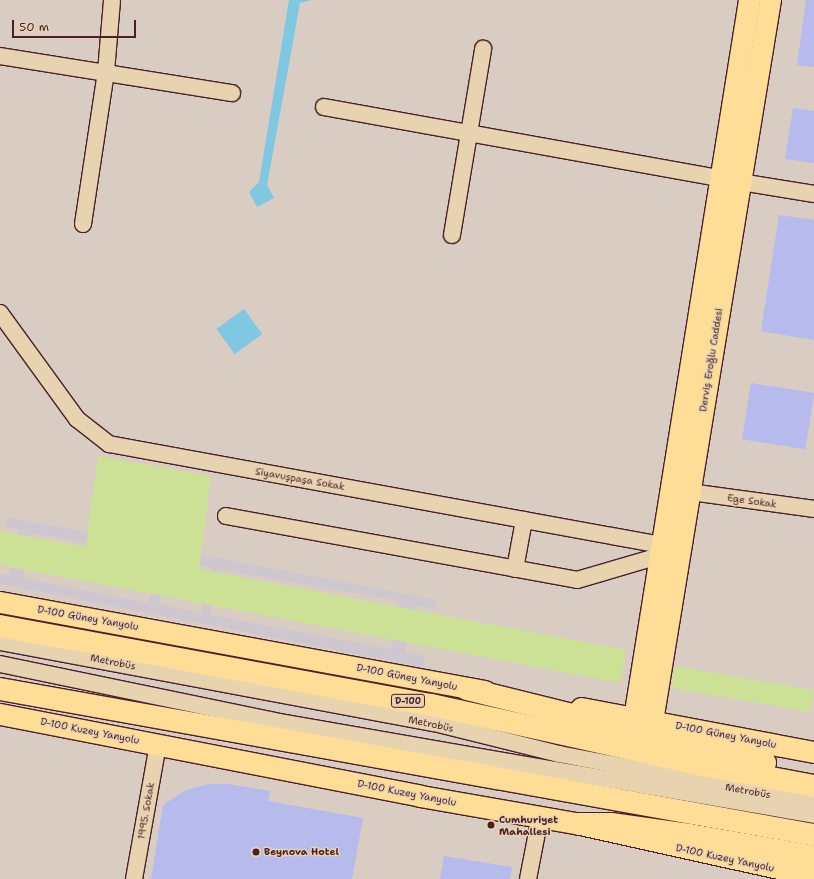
<!DOCTYPE html>
<html>
<head>
<meta charset="utf-8">
<style>
  body { margin:0 }
  #map { position:relative; width:814px; height:879px; overflow:hidden; background:#d9ccc3; font-family:"Shantell Sans",sans-serif }
  div>[style] { position:absolute }
  [style*='--x'] { left:calc(var(--x)*1px); top:calc(var(--y)*1px); width:calc(var(--w)*1px); rotate:calc(var(--a)*1deg) }
  .built>* { inset:0; background:#cec7cf }
  .green>* { inset:0; background:#cce196; transform-origin:0 0 }
  .water>* { inset:0; background:#80c7e1; transform-origin:0 0 }
  .building>* { inset:0; background:#b6baec; transform-origin:0 0 }
  .roads { filter:drop-shadow(1px 0 #4a1f2b) drop-shadow(-1px 0 #4a1f2b) drop-shadow(0 1px #4a1f2b) drop-shadow(0 -1px #4a1f2b) }
  .minor>* { height:16px; margin:-8px; padding:0 8px; transform-origin:8px; border-radius:8px; background:#e8d3b1 }
  .major>* { height:21px; margin:-10.5px; padding:0 10.5px; transform-origin:10.5px; border-radius:10.5px; background:#fedd96 }
  .highway>* { height:22px; margin:-11px; padding:0 11px; transform-origin:11px; border-radius:11px; background:#fedd96 }
  .dots>* { width:11px; height:11px; translate:-50% -50%; box-sizing:border-box; border:2px solid #e8d3b1; border-radius:50% }
  span { translate:-50% -50%; white-space:nowrap; text-align:center; line-height:1.15; -webkit-text-stroke:3px #e8d3b1; paint-order:stroke }
  .shield-label span { padding:1px 3px; background:#e8d3b1; border:1px solid; border-radius:3px; -webkit-text-stroke-width:0 }
  .shield-label { font-size:9px; color:#4a1f2b; font-weight:700 }
  .street-label { font-size:10px; color:#4a1f2b }
  .poi-label { font-size:10px; color:#4a1f2b; font-weight:700 }
  .left { translate:0 -50%; text-align:left }
  .scale { position:absolute; left:12px; top:20px; width:124px; height:18px; box-sizing:border-box; border:2px solid #4a1f2b; border-top:0; padding-left:5px; font-size:12px; line-height:14px; white-space:nowrap; color:#4a1f2b; -webkit-text-stroke:3px #e8d3b1; paint-order:stroke }
</style>
</head>
<body>
<div id="map">
  <div class="built">
    <div style="clip-path:polygon(evenodd,7px 517px,437px 600px,435px 609px,414px 605px,405px 652px,425px 656px,423px 667px,0 584px,0 574px,10px 575px,19px 529px,5px 527px,7px 517px,31px 533px,158px 556px,148px 603px,23px 578px,31px 533px,7px 517px,169px 559px,211px 568px,201px 613px,159px 604px,169px 559px,7px 517px,220px 570px,400px 601px,391px 649px,210px 615px,220px 570px)"></div>
  </div>
  <div class="green">
    <div style="clip-path:polygon(98px 456px,211px 476px,199px 569px,626px 650px,620px 683px,0 565px,0 531px,86px 547px)"></div>
    <div style="left:675px;top:666px;width:141px;height:22px;rotate:10deg"></div>
  </div>
  <div class="water">
    <div style="clip-path:polygon(289px 0,311px 0,300px 3px,267px 185px,274px 198px,257px 207px,249px 192px,259px 182px)"></div>
    <div style="left:244px;top:309px;width:31px;height:34px;rotate:54deg"></div>
  </div>
  <div class="building">
    <div style="clip-path:polygon(806px 0,814px 0,814px 67px,797px 65px)"></div>
    <div style="clip-path:polygon(793px 108px,814px 111px,814px 163px,785px 159px)"></div>
    <div style="clip-path:polygon(779px 215px,814px 220px,814px 340px,761px 331px)"></div>
    <div style="left:751px;top:383px;width:64px;height:57px;rotate:9deg"></div>
    <div style="clip-path:polygon(208px 784px,228px 784px,270px 791px,268px 801px,363px 818px,352px 879px,151px 879px,163px 805px,184px 791px)"></div>
    <div style="clip-path:polygon(444px 856px,512px 867px,510px 879px,440px 879px)"></div>
  </div>
  <div class="roads">
    <div class="minor">
      <div style="--x:0;--y:56;--w:235;--a:9.1"></div>
      <div style="--x:324;--y:107;--w:402;--a:10.2"></div>
      <div style="--x:740;--y:182;--w:75;--a:9.2"></div>
      <div style="--x:83;--y:224;--w:154;--a:-81.4"></div>
      <div style="--x:106;--y:72;--w:71;--a:-85.2"></div>
      <div style="--x:452;--y:235;--w:189;--a:-80.5"></div>
      <div style="--x:0;--y:313;--w:131;--a:54"></div>
      <div style="--x:77;--y:419;--w:41;--a:38"></div>
      <div style="--x:109;--y:444;--w:561;--a:10.37"></div>
      <div style="--x:690;--y:492;--w:125;--a:7.8"></div>
      <div style="--x:226;--y:516;--w:357;--a:10.3"></div>
      <div style="--x:577;--y:580;--w:85;--a:-16.3"></div>
      <div style="--x:515;--y:569;--w:50;--a:-79.6"></div>
      <div style="--x:0;--y:642;--w:441;--a:10.6"></div>
      <div style="--x:434;--y:723;--w:129;--a:13.9"></div>
      <div style="--x:559;--y:754;--w:260;--a:10.9"></div>
      <div style="--x:0;--y:664;--w:285;--a:11.7"></div>
      <div style="--x:279;--y:722;--w:543;--a:9.86"></div>
      <div style="--x:134;--y:879;--w:137;--a:-79.9"></div>
      <div style="--x:528;--y:879;--w:63;--a:-79"></div>
    </div>
    <div class="major">
      <div style="--x:0;--y:602;--w:493;--a:10.4"></div>
      <div style="--x:581;--y:708;--w:237;--a:10.7"></div>
      <div style="--x:0;--y:714;--w:428;--a:11"></div>
      <div style="--x:420;--y:796;--w:162;--a:9.9"></div>
      <div style="--x:580;--y:824;--w:240;--a:12.5"></div>
      <div style="--x:634;--y:718;--w:727;--a:-80.9"></div>
      <div style="--x:652;--y:721;--w:731;--a:-80.71"></div>
    </div>
    <div class="highway">
      <div style="--x:0;--y:626;--w:439;--a:10.4"></div>
      <div style="--x:432;--y:705;--w:277;--a:12.5"></div>
      <div style="--x:702;--y:765;--w:114;--a:10.6"></div>
      <div style="--x:0;--y:689;--w:827;--a:10.17"></div>
      <div style="--x:467;--y:689;--w:307;--a:13.9"></div>
      <div style="--x:580;--y:824;--w:31;--a:0"></div>
      <div style="--x:611;--y:824;--w:79;--a:8"></div>
      <div style="--x:689;--y:835;--w:127;--a:10"></div>
    </div>
  </div>
  <div class="dots">
    <div style="left:491px;top:825px;background:#4a1f2b"></div>
    <div style="left:256px;top:852px;background:#4a1f2b"></div>
  </div>
  <div class="shield-label">
    <span style="left:408px;top:701px">D-100</span>
  </div>
  <div class="street-label">
    <span style="left:711px;top:360px;rotate:-81deg">Derviş Eroğlu Caddesi</span>
    <span style="left:300px;top:479px;rotate:10deg">Siyavuşpaşa Sokak</span>
    <span style="left:752px;top:501px;rotate:8deg">Ege Sokak</span>
    <span style="left:88px;top:618px;rotate:10deg">D-100 Güney Yanyolu</span>
    <span style="left:113px;top:662px;rotate:11deg">Metrobüs</span>
    <span style="left:407px;top:677px;rotate:11deg">D-100 Güney Yanyolu</span>
    <span style="left:431px;top:724px;rotate:12deg">Metrobüs</span>
    <span style="left:90px;top:731px;rotate:11deg">D-100 Kuzey Yanyolu</span>
    <span style="left:726px;top:735px;rotate:11deg">D-100 Güney Yanyolu</span>
    <span style="left:748px;top:791px;rotate:10deg">Metrobüs</span>
    <span style="left:407px;top:793px;rotate:11deg">D-100 Kuzey Yanyolu</span>
    <span style="left:146px;top:811px;rotate:-80deg">1995. Sokak</span>
    <span style="left:725px;top:858px;rotate:12deg">D-100 Kuzey Yanyolu</span>
  </div>
  <div class="poi-label">
    <span class="left" style="left:499px;top:825px">Cumhuriyet<br>Mahallesi</span>
    <span class="left" style="left:264px;top:852px">Beynova Hotel</span>
  </div>
  <div class="scale">50 m</div>
</div>
</body>
</html>
